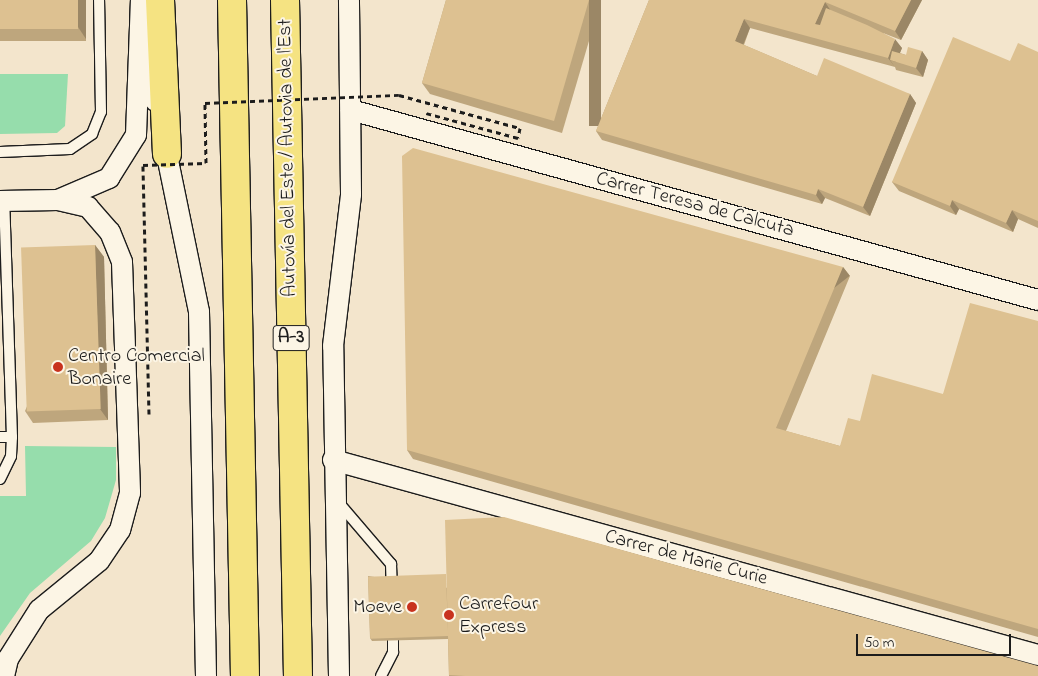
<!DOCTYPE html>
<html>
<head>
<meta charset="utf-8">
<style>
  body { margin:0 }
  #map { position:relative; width:1038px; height:676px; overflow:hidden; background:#f3e5cc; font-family:"Indie Flower",sans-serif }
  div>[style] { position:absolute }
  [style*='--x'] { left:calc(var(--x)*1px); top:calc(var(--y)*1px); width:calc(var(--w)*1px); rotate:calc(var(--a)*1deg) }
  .green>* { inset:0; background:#96ddac }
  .roads { filter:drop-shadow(1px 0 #1c1c1c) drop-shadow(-1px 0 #1c1c1c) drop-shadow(0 1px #1c1c1c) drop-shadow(0 -1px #1c1c1c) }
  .lane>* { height:10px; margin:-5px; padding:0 5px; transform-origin:5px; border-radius:5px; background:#fcf5e5 }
  .street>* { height:20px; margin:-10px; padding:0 10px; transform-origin:10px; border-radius:10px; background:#fcf5e5 }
  .highway>* { height:28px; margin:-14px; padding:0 14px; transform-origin:14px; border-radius:14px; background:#f5e382 }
  .path-bridge>* { height:3px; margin-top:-1.5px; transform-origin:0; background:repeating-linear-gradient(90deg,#1c1c1c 0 5px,transparent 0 9px) }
  .wall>* { inset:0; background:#bea67d; transform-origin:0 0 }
  .shaded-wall>* { inset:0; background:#9b8766; transform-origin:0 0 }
  .building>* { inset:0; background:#ddc191; transform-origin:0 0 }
  .dots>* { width:14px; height:14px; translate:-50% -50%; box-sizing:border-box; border:2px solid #fcf5e5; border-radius:50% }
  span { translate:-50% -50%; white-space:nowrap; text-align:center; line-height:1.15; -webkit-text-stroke:4px #fcf5e5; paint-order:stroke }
  .shield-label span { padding:1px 4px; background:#fcf5e5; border:1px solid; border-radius:4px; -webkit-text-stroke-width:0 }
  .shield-label { font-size:19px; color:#1c1c1c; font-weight:700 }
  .street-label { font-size:20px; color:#1c1c1c }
  .poi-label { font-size:20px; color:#1c1c1c }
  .left { translate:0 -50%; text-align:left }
  .right { translate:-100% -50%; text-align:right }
  .scale { position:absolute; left:856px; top:634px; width:155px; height:22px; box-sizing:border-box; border:2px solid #1c1c1c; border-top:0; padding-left:6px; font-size:15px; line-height:18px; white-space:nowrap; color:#1c1c1c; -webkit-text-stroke:4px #fcf5e5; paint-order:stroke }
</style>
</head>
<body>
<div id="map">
  <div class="green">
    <div style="clip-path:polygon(0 74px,68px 74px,65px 126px,57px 133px,0 134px)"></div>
    <div style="clip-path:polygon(25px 446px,116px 447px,116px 480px,105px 518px,91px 541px,30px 593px,0 636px,0 496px,26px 496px)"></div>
  </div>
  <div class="roads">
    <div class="lane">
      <div style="--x:0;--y:152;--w:70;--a:-2.5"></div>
      <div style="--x:70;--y:149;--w:27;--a:-34"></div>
      <div style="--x:92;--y:134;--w:24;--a:-68"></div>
      <div style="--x:101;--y:112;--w:112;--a:-91"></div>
      <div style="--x:0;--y:437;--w:12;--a:0"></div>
      <div style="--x:0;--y:479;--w:25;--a:-64"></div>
      <div style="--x:11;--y:456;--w:19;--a:-87"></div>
      <div style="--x:12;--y:437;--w:236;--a:-91.9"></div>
      <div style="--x:338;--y:502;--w:82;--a:49.5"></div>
      <div style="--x:391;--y:564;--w:24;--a:88"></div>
      <div style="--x:381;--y:676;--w:27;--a:-63"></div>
      <div style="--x:393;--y:652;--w:25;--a:-90"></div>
    </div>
    <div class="street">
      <div style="--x:141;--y:34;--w:68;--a:78.2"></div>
      <div style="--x:351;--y:110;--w:713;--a:15.46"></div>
      <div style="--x:164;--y:141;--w:175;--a:78.4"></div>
      <div style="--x:199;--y:312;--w:364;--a:88.9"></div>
      <div style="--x:58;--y:200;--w:56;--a:-23.3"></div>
      <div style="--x:109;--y:178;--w:51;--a:-57.9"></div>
      <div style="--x:136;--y:135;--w:135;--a:-87.9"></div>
      <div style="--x:0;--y:201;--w:58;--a:-1"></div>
      <div style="--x:58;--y:200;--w:31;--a:13"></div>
      <div style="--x:88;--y:207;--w:33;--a:49"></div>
      <div style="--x:110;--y:232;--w:32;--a:68"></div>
      <div style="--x:122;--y:262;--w:231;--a:88"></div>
      <div style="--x:130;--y:493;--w:38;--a:105"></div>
      <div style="--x:120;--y:530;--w:37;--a:124"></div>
      <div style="--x:99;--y:561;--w:77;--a:140.8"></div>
      <div style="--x:39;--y:610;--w:58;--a:122.3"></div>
      <div style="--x:8;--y:659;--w:17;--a:103"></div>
      <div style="--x:333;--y:460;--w:731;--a:15.46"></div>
      <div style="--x:339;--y:676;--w:330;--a:-91"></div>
      <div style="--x:333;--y:346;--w:153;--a:-83.2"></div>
      <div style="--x:351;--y:194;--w:194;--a:-90.6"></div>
    </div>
    <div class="highway">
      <div style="--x:160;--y:0;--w:154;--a:87.4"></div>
      <div style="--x:232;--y:0;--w:676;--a:88.9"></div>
      <div style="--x:285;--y:0;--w:676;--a:88.9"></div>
    </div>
  </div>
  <div class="path-bridge">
    <div style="--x:149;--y:414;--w:249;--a:-91.4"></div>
    <div style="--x:143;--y:165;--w:63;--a:-1.8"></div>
    <div style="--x:206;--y:163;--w:60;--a:-91"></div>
    <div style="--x:205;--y:103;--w:194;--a:-2.4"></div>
    <div style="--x:399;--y:95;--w:125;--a:15.3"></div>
    <div style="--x:520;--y:128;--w:10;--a:101"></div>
    <div style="--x:518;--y:138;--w:95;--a:-164.8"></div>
  </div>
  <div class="wall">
    <div style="left:0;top:0;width:86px;height:41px"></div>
    <div style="clip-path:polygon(446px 0,601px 0,562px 133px,430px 94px,422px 83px)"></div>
    <div style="clip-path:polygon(649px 0,922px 0,901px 40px,883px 33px,902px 48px,900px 53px,906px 55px,922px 51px,928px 60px,923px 77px,896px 70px,895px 67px,750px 28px,744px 45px,817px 76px,910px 94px,916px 103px,870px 216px,825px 198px,822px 204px,602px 140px,596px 131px)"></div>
    <div style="clip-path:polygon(1038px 52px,1038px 228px,1018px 219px,1013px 232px,959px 209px,956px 215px,899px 191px,892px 182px,1010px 61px)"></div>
    <div style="clip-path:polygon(95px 245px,104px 257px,108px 420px,33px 423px,25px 411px)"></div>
    <div style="clip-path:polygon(843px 267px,850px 276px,786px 431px,840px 446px,860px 421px,943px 394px,1038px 321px,1038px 637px,413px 459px,407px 450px)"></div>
    <div style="clip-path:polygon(368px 576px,1038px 676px,449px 676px,448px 639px,372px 641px,370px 638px)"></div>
  </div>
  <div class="shaded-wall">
    <div style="clip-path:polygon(78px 0,86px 0,86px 39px,78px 27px)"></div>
    <div style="left:589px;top:0;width:12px;height:126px"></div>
    <div style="clip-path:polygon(911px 0,922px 0,901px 40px,895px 31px)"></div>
    <div style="clip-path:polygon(825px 2px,831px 11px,822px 34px,815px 24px)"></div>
    <div style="clip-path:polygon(744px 19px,750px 28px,741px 50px,735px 41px)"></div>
    <div style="clip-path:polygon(895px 39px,902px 48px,896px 62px,890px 60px,895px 67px,888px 58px)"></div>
    <div style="clip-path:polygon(922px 51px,928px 60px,923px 77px,916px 68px)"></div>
    <div style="clip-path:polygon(910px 94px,916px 103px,870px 216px,863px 207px)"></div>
    <div style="clip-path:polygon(818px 189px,825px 198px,822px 204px,816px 195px)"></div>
    <div style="clip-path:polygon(952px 200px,959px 209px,956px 215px,950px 206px)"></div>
    <div style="clip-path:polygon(1012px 210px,1018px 219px,1013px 232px,1006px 223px)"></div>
    <div style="clip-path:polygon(95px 245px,104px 257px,108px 420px,100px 409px)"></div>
    <div style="left:843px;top:267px;width:11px;height:174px;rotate:52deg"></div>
  </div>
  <div class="building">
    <div style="left:0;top:0;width:78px;height:29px"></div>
    <div style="clip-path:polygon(446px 0,589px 0,554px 121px,422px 83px)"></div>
    <div style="clip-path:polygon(649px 0,911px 0,895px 31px,825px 2px,815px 24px,820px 25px,826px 8px,867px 25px,895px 39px,888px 58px,744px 19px,735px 41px,817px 76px,824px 58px,910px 94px,863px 207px,818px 189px,816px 195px,596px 131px)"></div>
    <div style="clip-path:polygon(953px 37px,1010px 61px,1018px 43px,1038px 52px,1038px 221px,1012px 210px,1006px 223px,952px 200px,950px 206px,892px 182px)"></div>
    <div style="clip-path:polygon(908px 47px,922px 51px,916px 68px,890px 60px,892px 51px,906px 55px)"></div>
    <div style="clip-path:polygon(413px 148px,843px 267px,776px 428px,840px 446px,848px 418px,860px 421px,872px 374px,943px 394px,970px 303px,1038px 321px,1038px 629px,407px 450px,402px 156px)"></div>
    <div style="left:95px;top:245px;width:164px;height:74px;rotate:88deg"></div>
    <div style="clip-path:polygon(504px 517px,1038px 666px,1038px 676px,465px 676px,449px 675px,445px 520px)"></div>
    <div style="left:446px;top:574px;width:62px;height:78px;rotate:88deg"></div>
  </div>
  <div class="dots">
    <div style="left:58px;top:367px;background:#c8321e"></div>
    <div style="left:412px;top:607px;background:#c8321e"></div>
    <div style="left:449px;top:615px;background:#c8321e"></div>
  </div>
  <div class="shield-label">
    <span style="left:291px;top:338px">A-3</span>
  </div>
  <div class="street-label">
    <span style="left:288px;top:158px;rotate:-91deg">Autovía del Este / Autovia de l'Est</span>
    <span style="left:695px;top:205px;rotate:15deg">Carrer Teresa de Calcuta</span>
    <span style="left:686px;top:558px;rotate:15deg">Carrer de Marie Curie</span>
  </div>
  <div class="poi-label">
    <span class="left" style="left:68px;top:368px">Centro Comercial<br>Bonaire</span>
    <span class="left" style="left:459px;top:616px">Carrefour<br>Express</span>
    <span class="right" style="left:402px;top:607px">Moeve</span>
  </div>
  <div class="scale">50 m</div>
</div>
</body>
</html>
